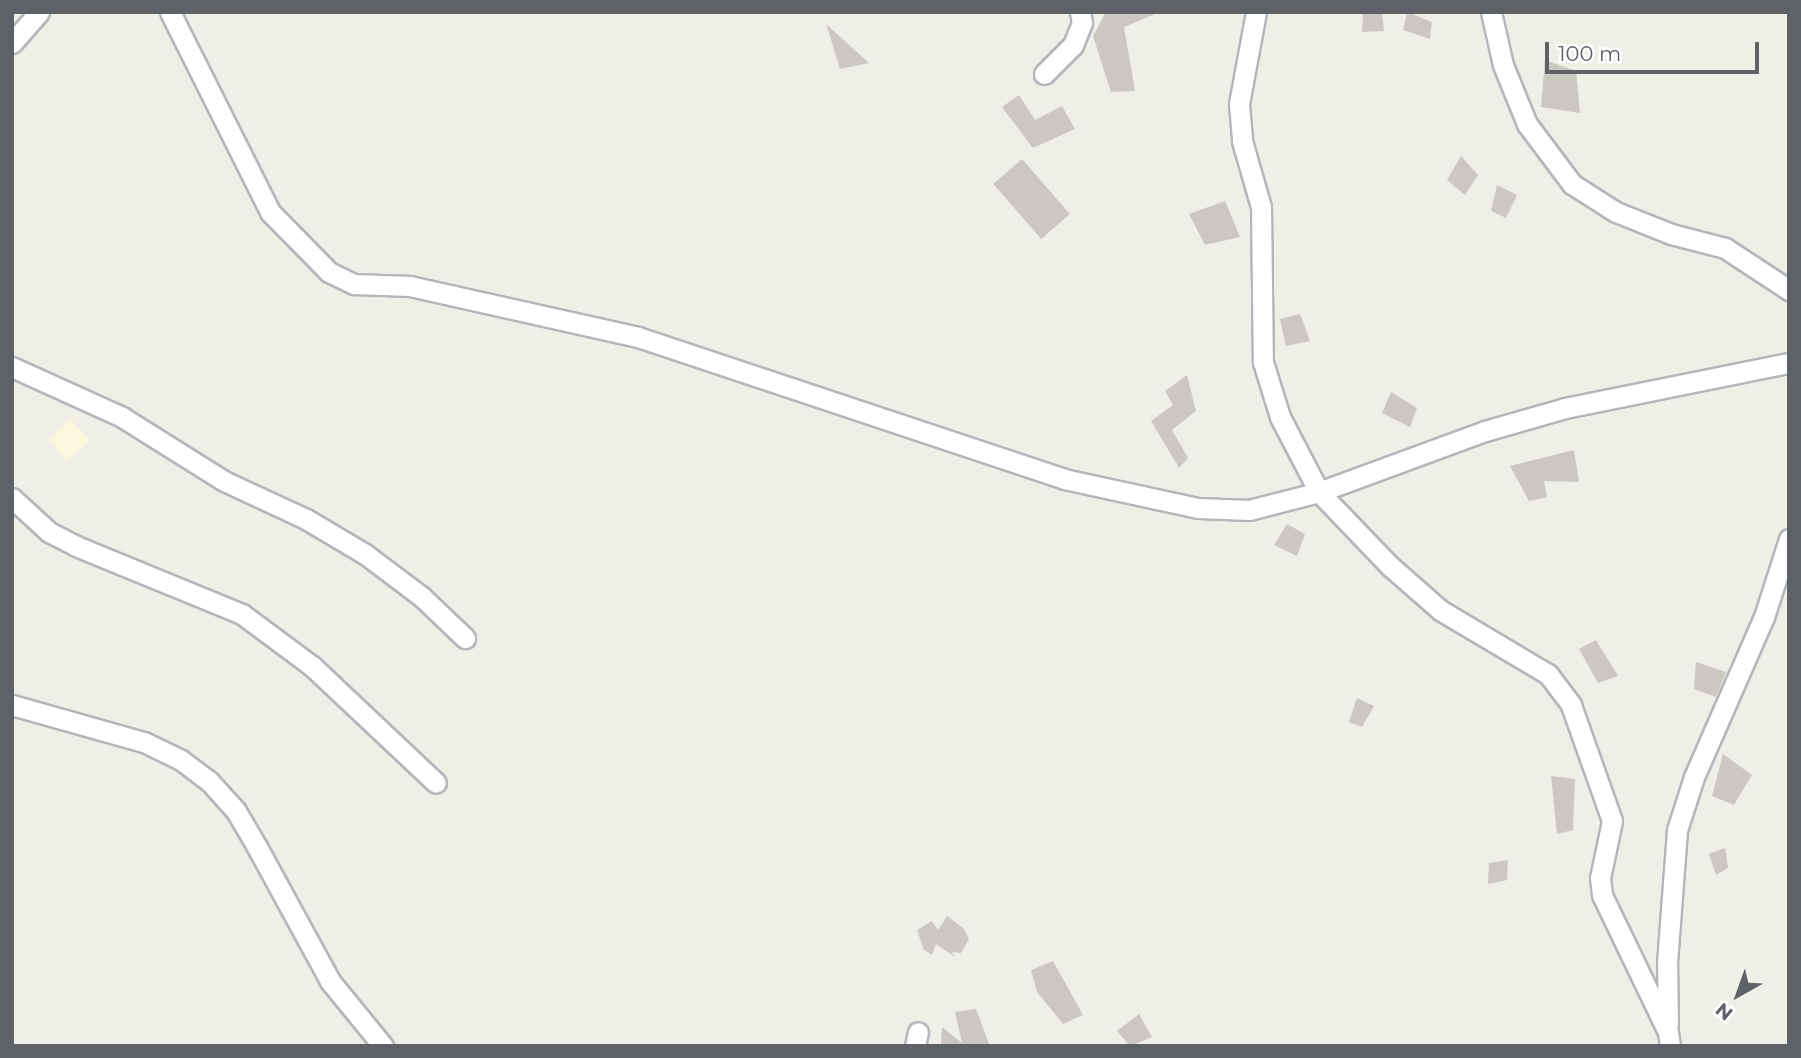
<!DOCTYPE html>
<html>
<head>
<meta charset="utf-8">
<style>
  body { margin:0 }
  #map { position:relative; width:1801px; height:1058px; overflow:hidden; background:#efeee7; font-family:Montserrat,sans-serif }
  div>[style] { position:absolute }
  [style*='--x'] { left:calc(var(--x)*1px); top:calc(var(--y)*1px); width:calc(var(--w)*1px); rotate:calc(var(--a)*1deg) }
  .commercial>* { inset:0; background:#fcf6df }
  .building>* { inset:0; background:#cbc8c4; transform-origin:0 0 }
  .roads { filter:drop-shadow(2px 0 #b4b6ba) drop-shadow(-2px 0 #b4b6ba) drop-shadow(0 2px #b4b6ba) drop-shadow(0 -2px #b4b6ba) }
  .minor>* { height:19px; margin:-9.5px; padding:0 9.5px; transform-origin:9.5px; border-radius:9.5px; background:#fff }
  span { translate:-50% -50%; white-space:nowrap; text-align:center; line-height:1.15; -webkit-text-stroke:5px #fff; paint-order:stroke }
  .frame { position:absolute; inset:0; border:14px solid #5e6166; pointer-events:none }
  .north { position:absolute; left:1703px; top:960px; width:70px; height:70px; -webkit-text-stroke:5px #fff; paint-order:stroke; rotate:220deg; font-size:19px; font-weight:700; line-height:28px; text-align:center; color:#5e6166 }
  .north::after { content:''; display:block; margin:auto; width:24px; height:32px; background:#5e6166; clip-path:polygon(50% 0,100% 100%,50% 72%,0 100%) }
  .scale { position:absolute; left:1545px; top:42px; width:214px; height:32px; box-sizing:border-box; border:4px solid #5e6166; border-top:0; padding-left:9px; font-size:21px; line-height:24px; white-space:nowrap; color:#5e6166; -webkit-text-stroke:5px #fff; paint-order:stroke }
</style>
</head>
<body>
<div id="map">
  <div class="commercial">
    <div style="clip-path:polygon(70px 418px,90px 441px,66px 461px,49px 440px)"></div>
  </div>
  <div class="building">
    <div style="clip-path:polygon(1106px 12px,1160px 12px,1124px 27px,1135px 91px,1111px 92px,1093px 36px)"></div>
    <div style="clip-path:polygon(1363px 12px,1382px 12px,1384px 31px,1362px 32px)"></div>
    <div style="clip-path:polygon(1407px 12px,1432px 22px,1430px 39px,1403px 30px)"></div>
    <div style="clip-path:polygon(826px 24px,869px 63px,840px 69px)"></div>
    <div style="clip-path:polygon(1545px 60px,1576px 71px,1580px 113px,1541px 107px)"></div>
    <div style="clip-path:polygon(1019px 95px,1035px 120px,1062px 106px,1075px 129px,1033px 148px,1002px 107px)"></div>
    <div style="clip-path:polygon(1461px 156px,1478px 175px,1465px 195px,1447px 180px)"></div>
    <div style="left:1022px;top:159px;width:73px;height:38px;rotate:49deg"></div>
    <div style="clip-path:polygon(1497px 185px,1517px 195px,1506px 218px,1491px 211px)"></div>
    <div style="clip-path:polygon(1225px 201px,1240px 237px,1205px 245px,1189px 214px)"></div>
    <div style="clip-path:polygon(1300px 314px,1310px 341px,1286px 346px,1280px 319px)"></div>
    <div style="clip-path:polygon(1187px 375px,1196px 411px,1172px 430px,1188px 458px,1179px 468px,1151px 421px,1173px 405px,1165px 391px)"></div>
    <div style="clip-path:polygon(1391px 392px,1417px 408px,1410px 427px,1382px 413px)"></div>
    <div style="clip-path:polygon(1574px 450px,1579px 482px,1544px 481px,1547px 497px,1529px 501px,1510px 466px)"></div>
    <div style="clip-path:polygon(1287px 524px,1305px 534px,1297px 556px,1274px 545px)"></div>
    <div style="clip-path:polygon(1596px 640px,1618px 676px,1598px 683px,1579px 649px)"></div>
    <div style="clip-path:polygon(1696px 662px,1726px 672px,1716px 697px,1694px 689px)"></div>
    <div style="clip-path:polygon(1357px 698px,1374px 706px,1362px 727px,1349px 722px)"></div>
    <div style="clip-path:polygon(1723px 754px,1752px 775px,1734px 805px,1712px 796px)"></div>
    <div style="clip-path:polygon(1551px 776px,1575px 779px,1573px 830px,1557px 834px)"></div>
    <div style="clip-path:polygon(1725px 848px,1728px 868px,1716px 875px,1709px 854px)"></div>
    <div style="clip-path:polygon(1508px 860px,1507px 880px,1488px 884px,1489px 863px)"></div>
    <div style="clip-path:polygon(947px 916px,964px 929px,969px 939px,961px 953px,952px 952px,955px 957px,936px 944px,932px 955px,924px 950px,917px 930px,932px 921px,938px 930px)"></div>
    <div style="clip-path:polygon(1053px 961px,1083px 1015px,1063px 1024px,1037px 992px,1031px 970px)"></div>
    <div style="clip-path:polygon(976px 1009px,990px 1046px,941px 1046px,942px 1027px,962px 1043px,955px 1012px)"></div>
    <div style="clip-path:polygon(1139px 1014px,1152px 1037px,1130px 1046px,1117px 1031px)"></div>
  </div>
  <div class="roads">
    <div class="minor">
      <div style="--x:170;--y:12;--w:224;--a:63.4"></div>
      <div style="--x:270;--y:212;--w:84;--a:45.5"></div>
      <div style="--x:329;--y:272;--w:28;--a:26"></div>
      <div style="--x:354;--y:284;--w:56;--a:2"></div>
      <div style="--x:410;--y:286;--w:234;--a:12.6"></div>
      <div style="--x:638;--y:337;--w:449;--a:18.4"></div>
      <div style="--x:1064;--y:479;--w:137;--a:12.2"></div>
      <div style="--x:1198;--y:508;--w:51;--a:2.2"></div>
      <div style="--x:1249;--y:510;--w:72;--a:-14.4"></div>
      <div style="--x:1319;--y:492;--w:177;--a:-20.2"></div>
      <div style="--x:1485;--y:431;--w:83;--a:-16"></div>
      <div style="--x:1565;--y:408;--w:228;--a:-11.4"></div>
      <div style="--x:1256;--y:12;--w:94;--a:100.5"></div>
      <div style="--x:1239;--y:104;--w:37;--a:85"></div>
      <div style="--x:1242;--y:141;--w:69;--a:73.9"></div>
      <div style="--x:1261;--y:207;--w:155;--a:89.3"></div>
      <div style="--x:1263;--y:362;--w:58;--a:72.8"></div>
      <div style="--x:1280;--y:417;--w:85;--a:62.5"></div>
      <div style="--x:1319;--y:492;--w:103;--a:46.2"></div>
      <div style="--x:1390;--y:566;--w:67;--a:41.3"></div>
      <div style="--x:1440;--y:610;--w:126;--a:30.7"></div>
      <div style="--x:1548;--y:674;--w:39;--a:53"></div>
      <div style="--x:1571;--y:705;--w:123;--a:70.5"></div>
      <div style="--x:1612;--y:821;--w:58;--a:101.9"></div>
      <div style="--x:1600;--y:878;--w:17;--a:83"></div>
      <div style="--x:1602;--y:895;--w:152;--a:64.3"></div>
      <div style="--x:1668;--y:1032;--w:14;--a:82"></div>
      <div style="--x:1491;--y:12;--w:54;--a:77.2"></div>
      <div style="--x:1503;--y:65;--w:64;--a:67.9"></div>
      <div style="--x:1527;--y:124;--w:75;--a:53.1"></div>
      <div style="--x:1572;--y:184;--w:52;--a:32.5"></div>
      <div style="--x:1616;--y:212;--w:59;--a:21.8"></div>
      <div style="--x:1671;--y:234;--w:56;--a:14.5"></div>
      <div style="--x:1725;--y:248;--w:77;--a:33.3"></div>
      <div style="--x:12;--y:43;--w:41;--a:-48.9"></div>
      <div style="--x:1044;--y:74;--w:41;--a:-45"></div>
      <div style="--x:1073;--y:45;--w:24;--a:-68"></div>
      <div style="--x:1082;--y:23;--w:11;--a:-100"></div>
      <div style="--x:12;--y:367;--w:121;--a:24.4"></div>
      <div style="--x:122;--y:417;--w:120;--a:32.1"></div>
      <div style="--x:224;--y:481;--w:90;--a:24.9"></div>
      <div style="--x:306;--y:519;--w:69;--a:30.7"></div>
      <div style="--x:365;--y:554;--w:70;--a:36.9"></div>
      <div style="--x:421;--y:596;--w:61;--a:43.7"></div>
      <div style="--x:12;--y:498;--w:50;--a:42.6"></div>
      <div style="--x:49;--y:532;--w:30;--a:27"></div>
      <div style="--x:76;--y:546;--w:179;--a:22.3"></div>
      <div style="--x:242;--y:614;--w:87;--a:36.6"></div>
      <div style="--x:312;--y:666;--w:170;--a:43.3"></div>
      <div style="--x:12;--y:705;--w:137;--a:15.7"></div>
      <div style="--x:144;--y:742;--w:41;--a:25.9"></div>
      <div style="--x:181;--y:760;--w:35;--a:37"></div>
      <div style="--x:209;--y:781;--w:40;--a:48"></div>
      <div style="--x:236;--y:811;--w:42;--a:59.7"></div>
      <div style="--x:257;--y:847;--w:153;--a:61.4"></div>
      <div style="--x:330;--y:981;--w:84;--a:50.8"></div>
      <div style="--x:1668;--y:1024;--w:61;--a:-90.9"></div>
      <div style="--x:1667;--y:963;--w:133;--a:-85.7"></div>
      <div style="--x:1677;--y:830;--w:56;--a:-72.2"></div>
      <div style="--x:1694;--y:777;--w:175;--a:-66.4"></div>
      <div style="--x:1764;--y:617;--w:82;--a:-72.2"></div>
      <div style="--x:915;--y:1046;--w:14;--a:-78"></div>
    </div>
  </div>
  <div class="frame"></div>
  <div class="north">N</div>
  <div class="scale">100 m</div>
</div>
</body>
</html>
